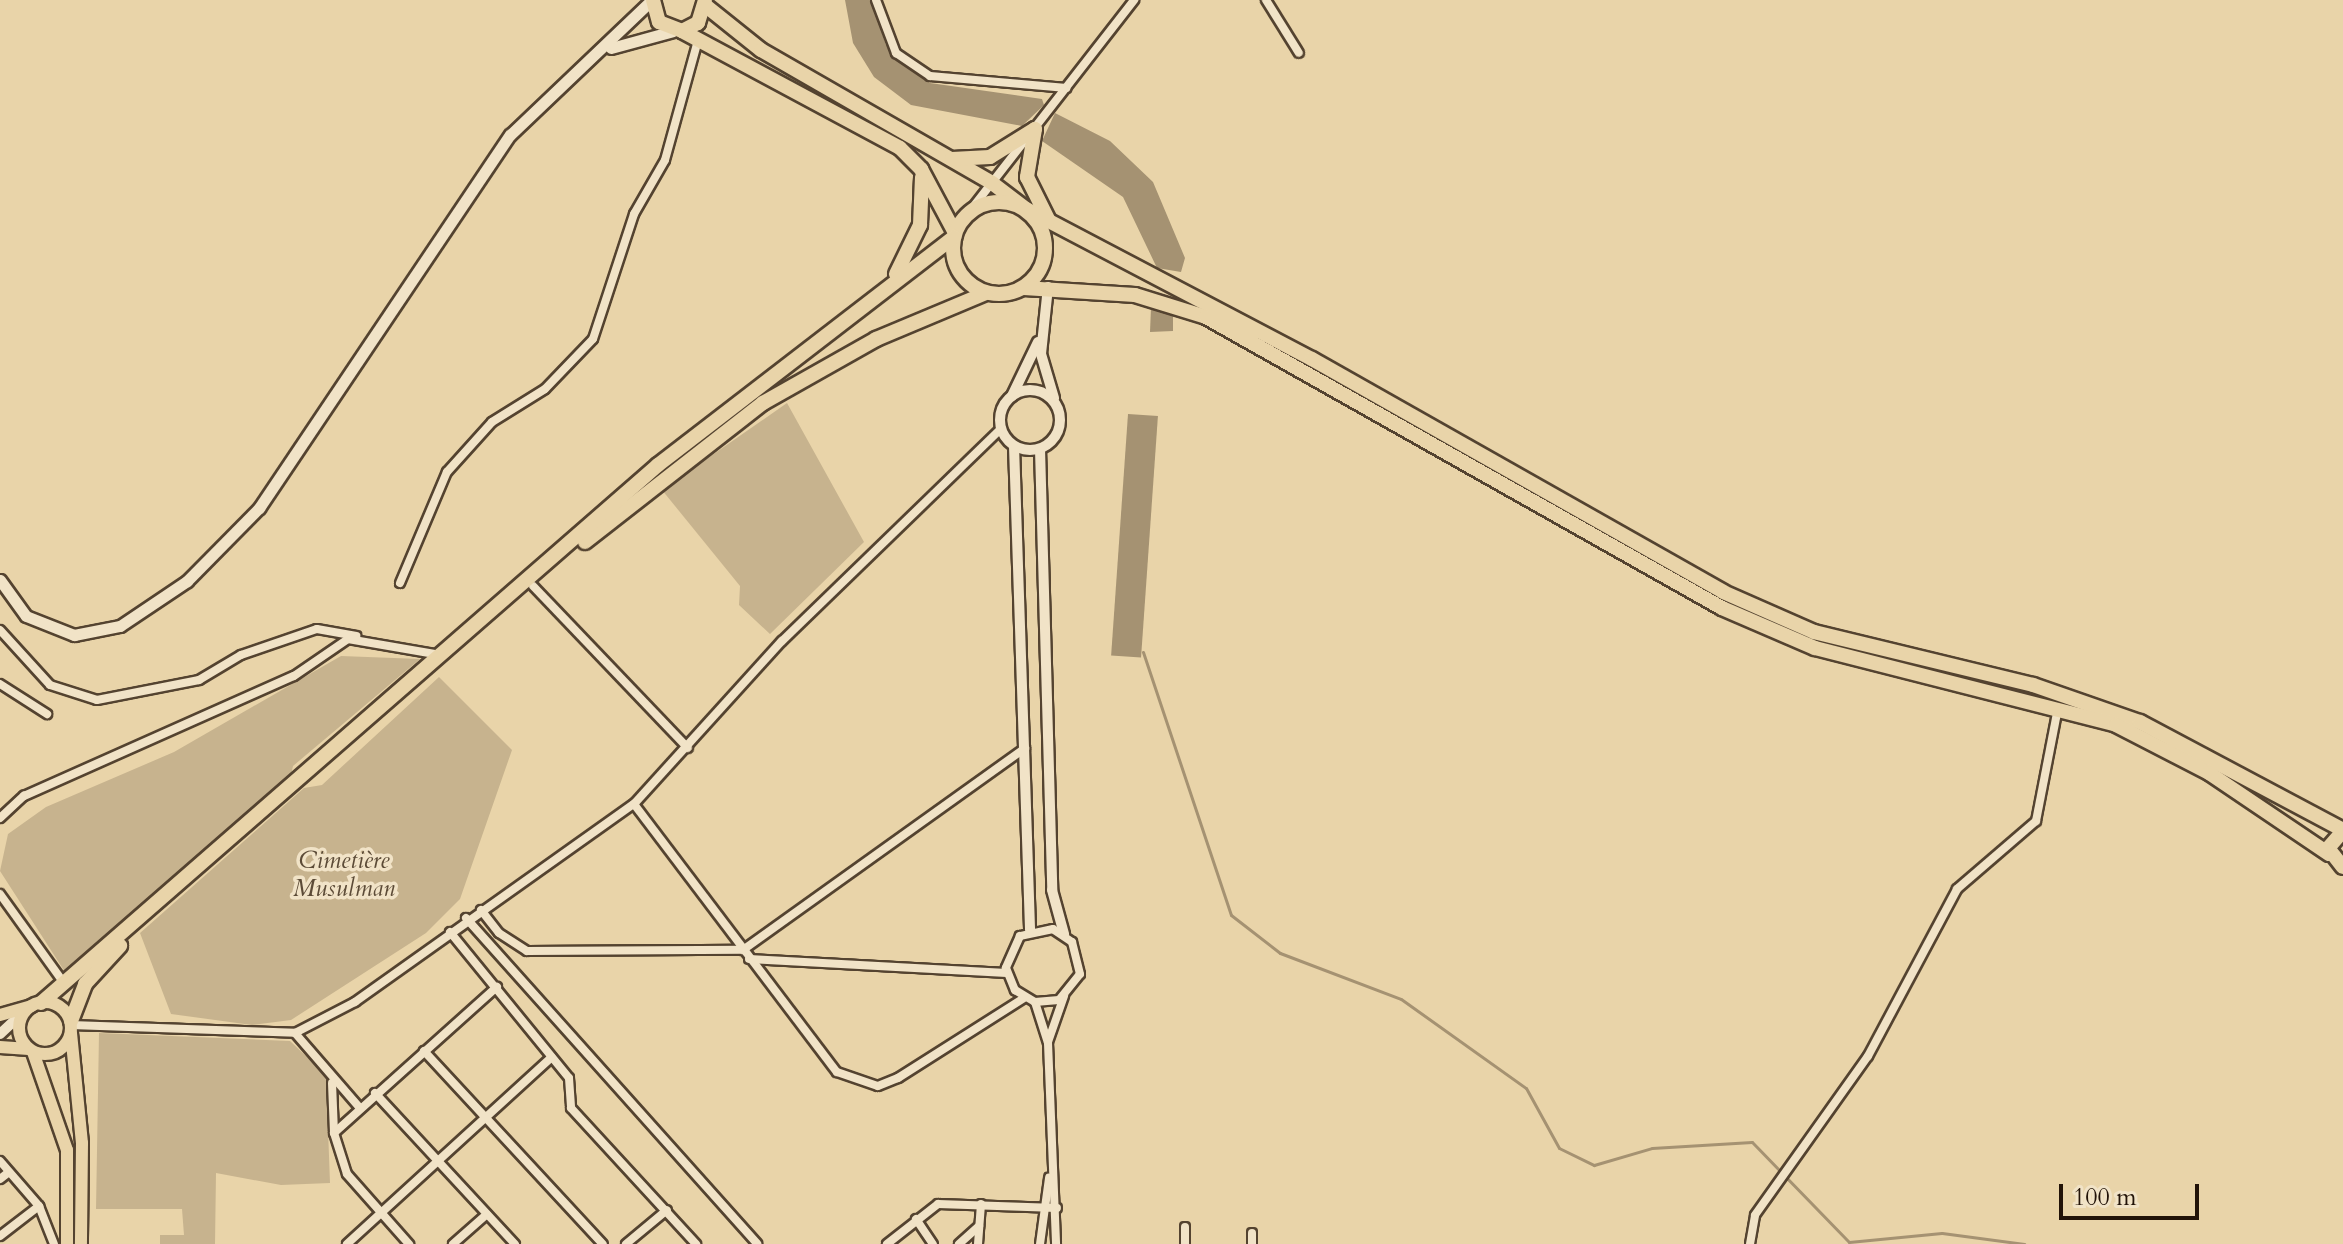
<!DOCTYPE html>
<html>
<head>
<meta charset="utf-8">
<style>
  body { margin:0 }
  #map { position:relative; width:2343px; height:1244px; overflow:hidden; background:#e9d4a9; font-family:Cardo,serif }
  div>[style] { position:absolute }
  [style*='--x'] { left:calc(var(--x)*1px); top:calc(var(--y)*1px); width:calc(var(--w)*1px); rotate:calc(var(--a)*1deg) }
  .green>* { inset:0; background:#c7b38e }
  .water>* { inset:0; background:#a59272; transform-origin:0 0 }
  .stream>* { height:3px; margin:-1.5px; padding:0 1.5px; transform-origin:1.5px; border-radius:1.5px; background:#a59272 }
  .roads { filter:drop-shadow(2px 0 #544330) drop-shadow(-2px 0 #544330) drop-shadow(0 2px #544330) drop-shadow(0 -2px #544330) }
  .minor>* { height:8px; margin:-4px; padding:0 4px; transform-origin:4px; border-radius:4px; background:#f1e3c7 }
  .tertiary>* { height:10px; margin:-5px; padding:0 5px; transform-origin:5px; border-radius:5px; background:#f1e3c7 }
  .tertiary>.ring { margin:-5px; padding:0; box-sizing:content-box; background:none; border:10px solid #f1e3c7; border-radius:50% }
  .secondary>* { height:11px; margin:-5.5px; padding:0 5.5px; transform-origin:5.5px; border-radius:5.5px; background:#f1e3c7 }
  .primary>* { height:12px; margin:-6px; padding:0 6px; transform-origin:6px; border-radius:6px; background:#e9d4a9 }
  .primary>.ring { margin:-6px; padding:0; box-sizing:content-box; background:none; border:12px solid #e9d4a9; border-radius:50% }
  .trunk>* { height:14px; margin:-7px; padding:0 7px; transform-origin:7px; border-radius:7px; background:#e9d4a9 }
  .trunk>.ring { margin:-7px; padding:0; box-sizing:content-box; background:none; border:14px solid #e9d4a9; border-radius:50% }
  span { translate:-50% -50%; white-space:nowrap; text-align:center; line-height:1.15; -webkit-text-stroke:7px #f1e3c7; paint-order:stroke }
  .park-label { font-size:24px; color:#5c4b37; font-style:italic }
  .scale { position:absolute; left:2059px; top:1184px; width:140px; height:36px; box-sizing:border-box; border:4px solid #221308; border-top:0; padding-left:10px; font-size:24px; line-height:28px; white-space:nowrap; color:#221308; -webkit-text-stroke:6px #f1e3c7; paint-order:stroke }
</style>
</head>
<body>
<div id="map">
  <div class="green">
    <div style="clip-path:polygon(787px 403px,864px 542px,770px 634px,739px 605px,740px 586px,662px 490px)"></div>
    <div style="clip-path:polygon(341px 656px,420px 659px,293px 766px,289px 784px,65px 972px,0 871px,8px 834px,46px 807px,174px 752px)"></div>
    <div style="clip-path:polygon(439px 677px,512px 750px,460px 899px,426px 933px,291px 1020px,252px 1025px,171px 1014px,140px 933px,304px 788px,322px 785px)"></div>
    <div style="clip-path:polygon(99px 1033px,290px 1041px,326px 1075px,330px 1183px,281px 1185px,216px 1173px,215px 1244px,160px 1244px,160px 1235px,184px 1235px,182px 1209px,96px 1209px)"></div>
  </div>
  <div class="water">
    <div style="clip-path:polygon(845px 0,871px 0,886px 45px,930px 83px,1042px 99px,1044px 105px,1022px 126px,911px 105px,874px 77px,853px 43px)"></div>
    <div style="clip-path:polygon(1055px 113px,1110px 141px,1153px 182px,1185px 258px,1181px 272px,1157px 268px,1123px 197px,1042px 141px)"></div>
    <div style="clip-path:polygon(1151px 308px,1173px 313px,1173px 331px,1150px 332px)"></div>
    <div style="left:1128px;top:414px;width:30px;height:242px;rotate:4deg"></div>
  </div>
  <div class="stream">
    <div style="--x:1143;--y:652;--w:277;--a:71.5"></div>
    <div style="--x:1231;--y:915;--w:62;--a:37.8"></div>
    <div style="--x:1280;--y:953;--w:129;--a:20.8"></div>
    <div style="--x:1401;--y:999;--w:153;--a:35.5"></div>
    <div style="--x:1526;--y:1088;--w:68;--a:61.2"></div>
    <div style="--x:1559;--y:1148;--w:39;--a:26"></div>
    <div style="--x:1594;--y:1165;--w:60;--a:-16.3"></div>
    <div style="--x:1652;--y:1148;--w:100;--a:-3.4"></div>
    <div style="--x:1752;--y:1142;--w:139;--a:45.9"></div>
    <div style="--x:1849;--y:1242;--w:93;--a:-5.5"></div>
    <div style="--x:1942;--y:1233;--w:83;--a:7.6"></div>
  </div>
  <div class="roads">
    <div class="minor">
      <div style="--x:876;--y:0;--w:57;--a:69.3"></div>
      <div style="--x:896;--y:53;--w:41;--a:34.1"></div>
      <div style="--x:930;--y:76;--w:137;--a:5"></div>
      <div style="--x:1266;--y:0;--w:62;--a:58.1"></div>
      <div style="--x:966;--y:216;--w:274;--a:-52.1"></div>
      <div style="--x:400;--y:583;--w:121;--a:-67.1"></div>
      <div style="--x:447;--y:472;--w:67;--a:-48"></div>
      <div style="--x:492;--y:422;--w:62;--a:-31.9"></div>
      <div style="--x:545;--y:389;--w:69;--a:-46.2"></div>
      <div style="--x:593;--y:339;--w:132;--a:-71.8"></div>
      <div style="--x:634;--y:214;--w:62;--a:-60.1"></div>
      <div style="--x:665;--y:160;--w:124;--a:-74.6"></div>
      <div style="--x:533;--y:586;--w:224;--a:46.3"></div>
      <div style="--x:0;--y:630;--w:74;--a:47.7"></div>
      <div style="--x:50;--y:685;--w:49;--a:17.7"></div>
      <div style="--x:97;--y:700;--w:104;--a:-11.1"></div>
      <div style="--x:199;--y:680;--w:49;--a:-30.8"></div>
      <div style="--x:241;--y:655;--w:80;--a:-18.9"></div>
      <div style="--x:317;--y:629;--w:40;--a:10"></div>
      <div style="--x:0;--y:684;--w:56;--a:32.6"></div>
      <div style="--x:634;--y:804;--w:336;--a:52.9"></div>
      <div style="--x:837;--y:1072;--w:43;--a:18.9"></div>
      <div style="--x:878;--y:1086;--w:22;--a:-22"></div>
      <div style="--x:898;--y:1078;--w:149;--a:-32.4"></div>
      <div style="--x:0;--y:818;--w:33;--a:-43"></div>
      <div style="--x:24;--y:796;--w:295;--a:-24"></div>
      <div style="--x:294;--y:676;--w:65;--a:-34.4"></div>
      <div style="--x:348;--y:639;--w:94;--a:9.8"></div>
      <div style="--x:0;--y:894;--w:110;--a:54.3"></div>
      <div style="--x:481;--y:910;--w:29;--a:52"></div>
      <div style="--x:499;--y:933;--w:33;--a:33"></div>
      <div style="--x:527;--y:951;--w:216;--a:-0.3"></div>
      <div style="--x:743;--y:950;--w:347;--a:-35.6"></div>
      <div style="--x:466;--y:918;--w:437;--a:48.2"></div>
      <div style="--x:450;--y:932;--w:188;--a:50.8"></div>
      <div style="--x:569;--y:1078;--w:30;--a:86"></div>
      <div style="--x:571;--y:1108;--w:185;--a:47.4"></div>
      <div style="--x:749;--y:959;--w:258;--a:3.1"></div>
      <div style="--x:1035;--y:1002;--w:24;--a:-5"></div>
      <div style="--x:1059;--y:1000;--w:33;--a:-51"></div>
      <div style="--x:1080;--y:974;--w:33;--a:-104"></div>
      <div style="--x:1072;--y:942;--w:23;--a:-146"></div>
      <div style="--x:1053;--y:929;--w:34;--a:168"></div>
      <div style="--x:1020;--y:936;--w:35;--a:114"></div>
      <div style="--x:1006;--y:968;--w:24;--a:68"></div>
      <div style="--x:1015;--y:990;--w:23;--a:31"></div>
      <div style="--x:1035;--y:1002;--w:43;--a:72.4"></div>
      <div style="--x:1048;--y:1043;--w:201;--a:87.7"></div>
      <div style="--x:71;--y:1025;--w:224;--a:2"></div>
      <div style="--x:295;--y:1033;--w:68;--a:-27.3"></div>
      <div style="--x:355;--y:1002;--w:342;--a:-35.4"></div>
      <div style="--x:634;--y:804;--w:220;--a:-47.8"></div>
      <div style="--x:782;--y:641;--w:305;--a:-44.1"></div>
      <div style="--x:295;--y:1033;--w:98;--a:49.1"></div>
      <div style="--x:1048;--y:1042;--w:49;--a:-70.8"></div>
      <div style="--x:424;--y:1051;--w:263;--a:47.2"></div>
      <div style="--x:332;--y:1083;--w:50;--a:87.7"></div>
      <div style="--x:334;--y:1133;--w:43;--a:72.4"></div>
      <div style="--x:347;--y:1174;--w:94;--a:48.5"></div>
      <div style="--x:375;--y:1093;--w:206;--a:47.2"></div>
      <div style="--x:334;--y:1133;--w:219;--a:-41.9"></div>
      <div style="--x:0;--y:1161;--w:60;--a:49.1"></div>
      <div style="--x:39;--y:1206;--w:41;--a:68.5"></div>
      <div style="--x:0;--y:1179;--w:11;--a:-38"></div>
      <div style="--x:916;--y:1219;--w:30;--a:56"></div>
      <div style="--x:1185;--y:1227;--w:17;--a:90"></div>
      <div style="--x:0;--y:1236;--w:49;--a:-37.6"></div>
      <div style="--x:347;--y:1244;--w:277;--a:-42.4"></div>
      <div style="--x:453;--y:1244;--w:45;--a:-41.4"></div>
      <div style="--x:626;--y:1244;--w:53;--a:-39.7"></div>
      <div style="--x:887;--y:1244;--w:65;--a:-38.1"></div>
      <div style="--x:938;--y:1204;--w:119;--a:1.9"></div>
      <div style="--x:959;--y:1244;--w:27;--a:-42"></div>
      <div style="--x:978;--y:1244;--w:40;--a:-85.7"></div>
      <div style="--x:1040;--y:1244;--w:67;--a:-82.2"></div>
      <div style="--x:1252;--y:1244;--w:11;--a:-90"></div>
      <div style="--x:1750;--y:1244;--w:29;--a:-80"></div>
      <div style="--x:1755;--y:1215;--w:195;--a:-54.6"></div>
      <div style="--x:1868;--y:1056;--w:189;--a:-61.9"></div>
      <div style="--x:1957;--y:889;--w:104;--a:-40.7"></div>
      <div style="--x:2036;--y:821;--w:115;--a:-79"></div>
    </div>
    <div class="tertiary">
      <div style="--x:1048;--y:287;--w:67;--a:96"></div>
      <div style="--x:1041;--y:354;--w:46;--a:73.5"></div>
      <div class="ring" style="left:1000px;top:390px;width:50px;height:50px"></div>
      <div style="--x:1012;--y:396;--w:60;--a:-64.3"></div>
      <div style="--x:1014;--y:446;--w:484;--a:88.1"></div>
      <div style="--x:1040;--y:449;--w:441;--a:88.4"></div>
      <div style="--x:1052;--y:890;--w:46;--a:74.7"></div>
      <div style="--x:0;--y:1034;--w:35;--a:-43"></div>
    </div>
    <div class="secondary">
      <div style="--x:611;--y:48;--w:64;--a:-15.3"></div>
      <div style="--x:0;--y:580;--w:44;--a:54.2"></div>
      <div style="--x:26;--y:616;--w:52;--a:21.6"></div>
      <div style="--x:74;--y:635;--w:47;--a:-11.1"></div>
      <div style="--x:120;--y:626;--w:81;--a:-33.9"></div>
      <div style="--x:187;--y:581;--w:103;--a:-45.4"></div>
      <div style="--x:259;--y:508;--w:450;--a:-56.1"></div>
      <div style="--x:510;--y:135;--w:196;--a:-43.6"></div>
    </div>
    <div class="primary">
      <div class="ring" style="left:19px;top:1002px;width:40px;height:40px"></div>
      <div style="--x:0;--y:1015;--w:33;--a:-16"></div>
      <div style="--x:71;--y:1033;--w:111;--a:84.3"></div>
      <div style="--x:82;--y:1143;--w:101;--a:90.6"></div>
      <div style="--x:0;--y:1047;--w:29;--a:4"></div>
      <div style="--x:33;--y:1052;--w:104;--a:70.9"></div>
      <div style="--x:67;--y:1150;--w:94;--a:90"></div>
    </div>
    <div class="trunk">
      <div style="--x:653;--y:0;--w:23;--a:75"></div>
      <div style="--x:659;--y:22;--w:25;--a:21"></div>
      <div style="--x:682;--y:31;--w:18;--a:-27"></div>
      <div style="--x:698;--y:23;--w:24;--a:-73"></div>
      <div style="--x:706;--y:6;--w:70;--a:38.7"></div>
      <div style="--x:761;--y:50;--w:267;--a:29.9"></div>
      <div style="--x:992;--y:183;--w:43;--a:37.4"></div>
      <div style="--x:1026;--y:209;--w:323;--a:27.7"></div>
      <div style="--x:1312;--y:359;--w:472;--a:29.5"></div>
      <div style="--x:1723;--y:592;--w:99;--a:23.7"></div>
      <div style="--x:1814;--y:632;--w:225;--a:13.6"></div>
      <div style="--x:2033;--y:685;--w:113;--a:19.1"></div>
      <div style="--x:2140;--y:722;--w:230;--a:28"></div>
      <div style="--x:682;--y:31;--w:247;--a:28.2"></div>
      <div style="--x:900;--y:148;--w:30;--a:45"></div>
      <div style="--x:921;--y:169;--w:72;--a:62"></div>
      <div style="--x:1035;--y:129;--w:49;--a:99.5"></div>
      <div style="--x:1027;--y:177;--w:47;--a:63.4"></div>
      <div style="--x:952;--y:159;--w:38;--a:-3"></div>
      <div style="--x:990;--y:157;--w:53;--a:-31.9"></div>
      <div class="ring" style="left:953px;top:202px;width:78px;height:78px"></div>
      <div style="--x:896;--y:274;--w:55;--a:-63.9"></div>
      <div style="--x:920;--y:225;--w:48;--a:-87.6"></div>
      <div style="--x:1024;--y:288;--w:111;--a:3.6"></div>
      <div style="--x:1135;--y:295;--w:74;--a:17.2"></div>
      <div style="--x:1206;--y:317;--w:592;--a:29.42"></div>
      <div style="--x:1722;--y:608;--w:101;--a:23.3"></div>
      <div style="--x:1815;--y:648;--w:311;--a:14.3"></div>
      <div style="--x:2116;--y:725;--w:105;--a:27.3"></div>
      <div style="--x:2209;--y:773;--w:145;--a:34"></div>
      <div style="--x:585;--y:542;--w:226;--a:-38"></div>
      <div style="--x:763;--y:403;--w:130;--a:-29.5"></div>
      <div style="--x:876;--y:339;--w:119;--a:-22.7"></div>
      <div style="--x:2343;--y:831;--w:23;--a:131"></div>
      <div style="--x:2328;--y:848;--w:24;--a:52"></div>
      <div style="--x:41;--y:1003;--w:819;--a:-41.09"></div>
      <div style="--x:658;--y:465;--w:374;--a:-37.6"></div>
      <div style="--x:71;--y:1021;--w:40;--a:-69"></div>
      <div style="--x:85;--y:984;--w:52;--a:-47.4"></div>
    </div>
  </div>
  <div class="park-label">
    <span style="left:344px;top:875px">Cimetière<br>Musulman</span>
  </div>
  <div class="scale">100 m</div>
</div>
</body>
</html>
